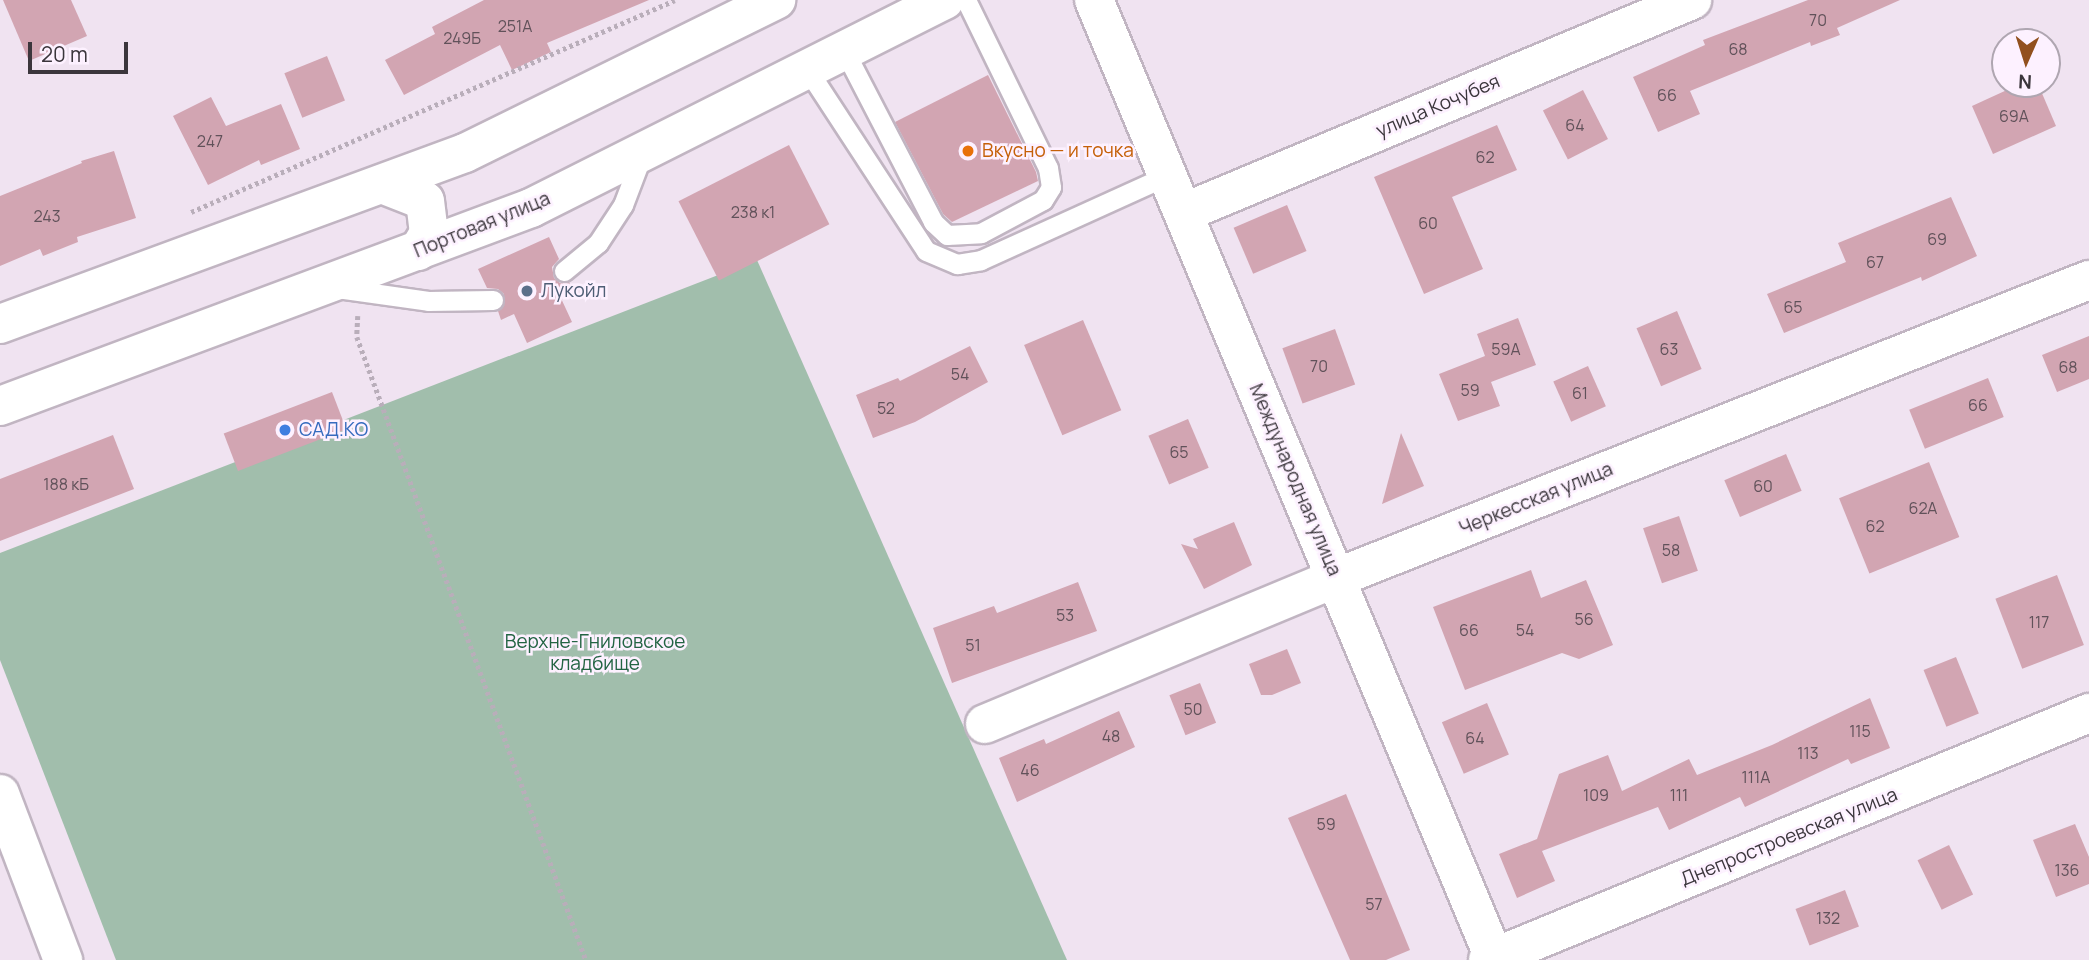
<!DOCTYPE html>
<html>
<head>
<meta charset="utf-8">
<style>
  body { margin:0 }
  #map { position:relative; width:2089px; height:960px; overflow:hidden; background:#f0e3f1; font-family:Manrope,sans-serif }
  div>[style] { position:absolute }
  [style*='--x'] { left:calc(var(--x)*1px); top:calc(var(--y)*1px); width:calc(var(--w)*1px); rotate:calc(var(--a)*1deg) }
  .green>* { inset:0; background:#a1beac }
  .building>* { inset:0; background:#d2a5b2; transform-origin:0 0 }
  .path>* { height:4.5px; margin-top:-2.25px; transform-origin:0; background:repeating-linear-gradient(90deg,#b9aeba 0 3.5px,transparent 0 7px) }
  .roads { filter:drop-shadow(2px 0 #c1b5c2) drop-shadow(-2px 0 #c1b5c2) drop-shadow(0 2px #c1b5c2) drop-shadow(0 -2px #c1b5c2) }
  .lane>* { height:19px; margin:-9.5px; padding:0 9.5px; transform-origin:9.5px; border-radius:9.5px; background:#fff }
  .street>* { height:38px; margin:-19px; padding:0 19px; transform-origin:19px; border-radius:19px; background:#fff }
  .secondary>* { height:38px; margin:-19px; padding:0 19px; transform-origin:19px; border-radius:19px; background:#fff }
  .primary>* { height:38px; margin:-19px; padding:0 19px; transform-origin:19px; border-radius:19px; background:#fff }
  .dots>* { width:19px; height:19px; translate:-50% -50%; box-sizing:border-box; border:4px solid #fdf1ff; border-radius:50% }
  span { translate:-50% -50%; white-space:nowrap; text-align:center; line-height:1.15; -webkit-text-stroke:5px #fdf1ff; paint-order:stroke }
  .number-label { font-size:16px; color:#61525a }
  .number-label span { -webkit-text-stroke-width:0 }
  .street-label { font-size:19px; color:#3b363c }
  .food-label { font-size:19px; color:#c56008 }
  .left { translate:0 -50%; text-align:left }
  .service-label { font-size:19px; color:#4e5e75 }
  .shop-label { font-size:19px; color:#366cbe }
  .park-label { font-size:19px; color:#236443 }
  .north { position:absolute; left:1991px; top:28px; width:70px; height:70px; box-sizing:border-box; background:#fdf1ff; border:2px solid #afa6b1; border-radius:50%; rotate:183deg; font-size:19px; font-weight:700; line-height:28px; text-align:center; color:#3b363c }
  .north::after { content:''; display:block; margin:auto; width:24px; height:32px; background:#92501e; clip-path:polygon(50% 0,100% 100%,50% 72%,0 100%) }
  .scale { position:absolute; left:28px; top:42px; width:100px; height:32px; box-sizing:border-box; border:4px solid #3b363c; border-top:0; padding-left:9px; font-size:21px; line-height:24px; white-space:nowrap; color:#3b363c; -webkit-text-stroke:5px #fdf1ff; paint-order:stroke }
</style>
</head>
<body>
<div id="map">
  <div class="green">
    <div style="clip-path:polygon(757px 260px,1067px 960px,116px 960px,0 660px,0 553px)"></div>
  </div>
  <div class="building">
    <div style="clip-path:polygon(3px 0,71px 0,87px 36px,29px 61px)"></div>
    <div style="clip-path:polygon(484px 0,649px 0,547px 43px,551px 52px,512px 70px,500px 45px,404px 95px,385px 60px,435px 34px,432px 27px)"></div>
    <div style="clip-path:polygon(1808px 0,1900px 0,1837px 28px,1840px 35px,1811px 46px,1810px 42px,1690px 91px,1700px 114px,1658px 132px,1633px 77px,1705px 45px,1703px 40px)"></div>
    <div style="left:327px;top:56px;width:48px;height:46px;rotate:68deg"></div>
    <div style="clip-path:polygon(988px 75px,1036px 172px,1038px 181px,952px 222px,943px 214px,895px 122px)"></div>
    <div style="clip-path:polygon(2020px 84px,2038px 84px,2056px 126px,1993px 154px,1972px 106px)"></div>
    <div style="left:1583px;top:90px;width:55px;height:45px;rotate:63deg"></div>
    <div style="clip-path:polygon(211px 97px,226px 126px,281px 104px,300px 149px,261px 165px,259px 160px,208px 185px,173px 116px)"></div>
    <div style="clip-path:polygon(1497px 125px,1517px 170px,1452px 197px,1483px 269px,1424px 294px,1374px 177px)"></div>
    <div style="left:789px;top:145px;width:89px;height:124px;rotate:63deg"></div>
    <div style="clip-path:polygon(114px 151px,136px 218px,77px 237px,78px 242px,43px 256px,40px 249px,0 266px,0 196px,82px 163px,81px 161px)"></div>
    <div style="clip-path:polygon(1951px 197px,1977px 256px,1922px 281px,1921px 277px,1784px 333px,1767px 294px,1846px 262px,1838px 243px)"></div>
    <div style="left:1287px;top:205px;width:50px;height:58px;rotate:67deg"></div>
    <div style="clip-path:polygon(549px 237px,559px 259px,552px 267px,554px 278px,560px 283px,569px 282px,572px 288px,559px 294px,572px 322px,527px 343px,514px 314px,501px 320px,498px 311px,504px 305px,504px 294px,498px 289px,487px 288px,478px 269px)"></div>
    <div style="left:1677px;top:311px;width:63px;height:44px;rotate:67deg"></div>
    <div style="clip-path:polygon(1518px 318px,1536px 365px,1491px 382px,1500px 406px,1458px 421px,1439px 374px,1485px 356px,1477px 334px)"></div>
    <div style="left:1083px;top:320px;width:98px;height:64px;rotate:67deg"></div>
    <div style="left:1335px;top:329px;width:59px;height:56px;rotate:70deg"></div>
    <div style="clip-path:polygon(2089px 336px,2089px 379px,2057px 392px,2042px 355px)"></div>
    <div style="clip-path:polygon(970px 346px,988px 382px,915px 422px,873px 438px,856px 395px,898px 378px,900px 381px)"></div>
    <div style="left:1588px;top:366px;width:44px;height:38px;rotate:66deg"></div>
    <div style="left:1988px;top:378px;width:42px;height:85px;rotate:68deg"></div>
    <div style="left:332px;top:392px;width:40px;height:116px;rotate:69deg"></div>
    <div style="left:1188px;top:419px;width:53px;height:43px;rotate:67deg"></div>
    <div style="clip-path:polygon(1401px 433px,1424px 486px,1382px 504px)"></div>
    <div style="clip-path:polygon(113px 435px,134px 489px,0 541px,0 479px)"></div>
    <div style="left:1786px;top:454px;width:40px;height:67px;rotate:67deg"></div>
    <div style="left:1929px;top:462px;width:81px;height:97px;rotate:68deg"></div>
    <div style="left:1679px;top:516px;width:58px;height:38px;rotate:71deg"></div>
    <div style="clip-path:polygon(1234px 522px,1252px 565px,1204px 589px,1181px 544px,1198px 549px,1193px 539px)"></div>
    <div style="clip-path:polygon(1531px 570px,1541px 598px,1586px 580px,1613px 645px,1579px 659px,1562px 653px,1465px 690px,1433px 607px)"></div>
    <div style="left:2057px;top:575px;width:75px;height:66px;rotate:69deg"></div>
    <div style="clip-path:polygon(1078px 582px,1097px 631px,952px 683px,933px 628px,994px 606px,997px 613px)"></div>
    <div style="clip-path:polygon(1287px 649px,1301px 683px,1272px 695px,1261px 695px,1249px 664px)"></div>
    <div style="left:1956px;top:657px;width:61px;height:35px;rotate:68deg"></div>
    <div style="left:1200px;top:683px;width:43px;height:33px;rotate:68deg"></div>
    <div style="clip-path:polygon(1870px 698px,1890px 748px,1851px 764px,1848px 759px,1745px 807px,1740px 797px,1669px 830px,1658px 807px,1542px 851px,1555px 881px,1517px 898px,1499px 854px,1537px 839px,1559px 774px,1608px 755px,1622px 791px,1689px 759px,1697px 775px,1772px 745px)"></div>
    <div style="left:1487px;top:703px;width:56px;height:49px;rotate:67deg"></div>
    <div style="clip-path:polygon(1119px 711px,1135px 747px,1017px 802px,999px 758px,1044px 739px,1046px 744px)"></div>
    <div style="clip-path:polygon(1346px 794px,1410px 950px,1386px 960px,1350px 960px,1288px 818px)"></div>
    <div style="clip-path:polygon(2075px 824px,2089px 857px,2089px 884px,2056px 897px,2033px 840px)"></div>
    <div style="left:1949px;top:845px;width:55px;height:35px;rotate:64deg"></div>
    <div style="left:1845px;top:890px;width:39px;height:53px;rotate:69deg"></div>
  </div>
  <div class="path">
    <div style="--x:191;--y:212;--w:528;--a:-23.65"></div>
    <div style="--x:358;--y:316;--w:21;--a:93"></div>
    <div style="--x:357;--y:337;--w:664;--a:69.82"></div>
  </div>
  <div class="roads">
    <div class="lane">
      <div style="--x:844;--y:50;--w:194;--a:62.6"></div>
      <div style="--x:933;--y:222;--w:19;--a:43"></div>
      <div style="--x:947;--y:235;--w:34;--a:-3"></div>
      <div style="--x:981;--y:233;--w:70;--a:-28"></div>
      <div style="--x:1043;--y:200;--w:15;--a:-58"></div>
      <div style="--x:1051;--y:187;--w:19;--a:-99"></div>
      <div style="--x:1048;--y:168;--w:187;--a:-116"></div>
      <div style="--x:807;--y:69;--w:217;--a:56.8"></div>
      <div style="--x:926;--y:251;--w:34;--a:23"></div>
      <div style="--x:957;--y:264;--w:24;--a:-9"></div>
      <div style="--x:981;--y:260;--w:205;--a:-24.4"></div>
      <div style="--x:564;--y:271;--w:44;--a:-39.5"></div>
      <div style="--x:598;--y:243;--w:45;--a:-56.7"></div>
      <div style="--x:623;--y:205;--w:53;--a:-69.2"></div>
      <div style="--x:337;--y:288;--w:92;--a:8.1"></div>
      <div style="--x:428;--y:301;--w:65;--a:-0.9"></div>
    </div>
    <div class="street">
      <div style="--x:1183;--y:213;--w:552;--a:-22.71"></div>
      <div style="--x:985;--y:724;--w:380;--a:-22.6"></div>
      <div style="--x:1336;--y:578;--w:810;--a:-21.59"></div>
      <div style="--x:1488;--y:960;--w:650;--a:-22.34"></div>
    </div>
    <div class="secondary">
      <div style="--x:1094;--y:0;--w:1040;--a:67.33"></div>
      <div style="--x:0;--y:794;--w:178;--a:69.2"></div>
    </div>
    <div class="primary">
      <div style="--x:382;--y:184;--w:46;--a:21.6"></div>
      <div style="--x:425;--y:201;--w:32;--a:83"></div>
      <div style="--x:429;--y:233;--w:21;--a:121"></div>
      <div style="--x:0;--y:324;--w:495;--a:-20.2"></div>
      <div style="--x:465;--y:153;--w:347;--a:-26.2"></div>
      <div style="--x:0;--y:406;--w:567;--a:-20.45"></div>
      <div style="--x:531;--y:208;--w:463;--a:-26.7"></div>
    </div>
  </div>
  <div class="dots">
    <div style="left:968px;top:151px;background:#e8710a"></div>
    <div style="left:527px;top:291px;background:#5c6f8a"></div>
    <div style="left:285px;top:430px;background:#3f7fe0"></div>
  </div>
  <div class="number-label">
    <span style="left:1818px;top:20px">70</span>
    <span style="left:515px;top:26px">251А</span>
    <span style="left:462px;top:38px">249Б</span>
    <span style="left:1738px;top:49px">68</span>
    <span style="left:1667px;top:95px">66</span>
    <span style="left:2014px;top:116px">69А</span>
    <span style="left:1575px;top:125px">64</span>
    <span style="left:210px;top:141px">247</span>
    <span style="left:1485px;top:157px">62</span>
    <span style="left:753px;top:212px">238 к1</span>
    <span style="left:47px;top:216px">243</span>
    <span style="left:1428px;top:223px">60</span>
    <span style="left:1937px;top:239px">69</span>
    <span style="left:1875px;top:262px">67</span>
    <span style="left:1793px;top:307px">65</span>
    <span style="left:1506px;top:349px">59А</span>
    <span style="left:1669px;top:349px">63</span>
    <span style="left:1319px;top:366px">70</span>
    <span style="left:2068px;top:367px">68</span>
    <span style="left:960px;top:374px">54</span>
    <span style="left:1470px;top:390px">59</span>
    <span style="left:1580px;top:393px">61</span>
    <span style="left:1978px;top:405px">66</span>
    <span style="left:886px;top:408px">52</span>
    <span style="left:1179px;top:452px">65</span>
    <span style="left:66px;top:484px">188 кБ</span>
    <span style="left:1763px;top:486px">60</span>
    <span style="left:1923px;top:508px">62А</span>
    <span style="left:1875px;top:526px">62</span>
    <span style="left:1671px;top:550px">58</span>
    <span style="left:1065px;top:615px">53</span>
    <span style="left:1584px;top:619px">56</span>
    <span style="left:2039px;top:622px">117</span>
    <span style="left:1469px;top:630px">66</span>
    <span style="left:1525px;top:630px">54</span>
    <span style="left:973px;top:645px">51</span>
    <span style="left:1193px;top:709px">50</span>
    <span style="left:1860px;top:731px">115</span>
    <span style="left:1111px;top:736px">48</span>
    <span style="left:1475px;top:738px">64</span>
    <span style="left:1808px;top:753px">113</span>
    <span style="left:1030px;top:770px">46</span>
    <span style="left:1756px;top:777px">111А</span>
    <span style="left:1596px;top:795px">109</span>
    <span style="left:1679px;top:795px">111</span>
    <span style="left:1326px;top:824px">59</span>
    <span style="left:2067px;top:870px">136</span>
    <span style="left:1374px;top:904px">57</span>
    <span style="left:1828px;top:918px">132</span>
  </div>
  <div class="street-label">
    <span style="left:1438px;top:106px;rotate:-23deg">улица Кочубея</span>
    <span style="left:482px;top:225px;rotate:-22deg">Портовая улица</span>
    <span style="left:1295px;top:480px;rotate:67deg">Международная улица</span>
    <span style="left:1536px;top:499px;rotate:-22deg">Черкесская улица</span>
    <span style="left:1789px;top:837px;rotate:-22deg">Днепростроевская улица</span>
  </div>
  <div class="food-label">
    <span class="left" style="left:982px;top:151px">Вкусно — и точка</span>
  </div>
  <div class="service-label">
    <span class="left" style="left:541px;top:291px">Лукойл</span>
  </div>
  <div class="shop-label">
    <span class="left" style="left:299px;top:430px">САД.КО</span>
  </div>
  <div class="park-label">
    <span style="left:595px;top:653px">Верхне-Гниловское<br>кладбище</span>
  </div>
  <div class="north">N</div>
  <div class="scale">20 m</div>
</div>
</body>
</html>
